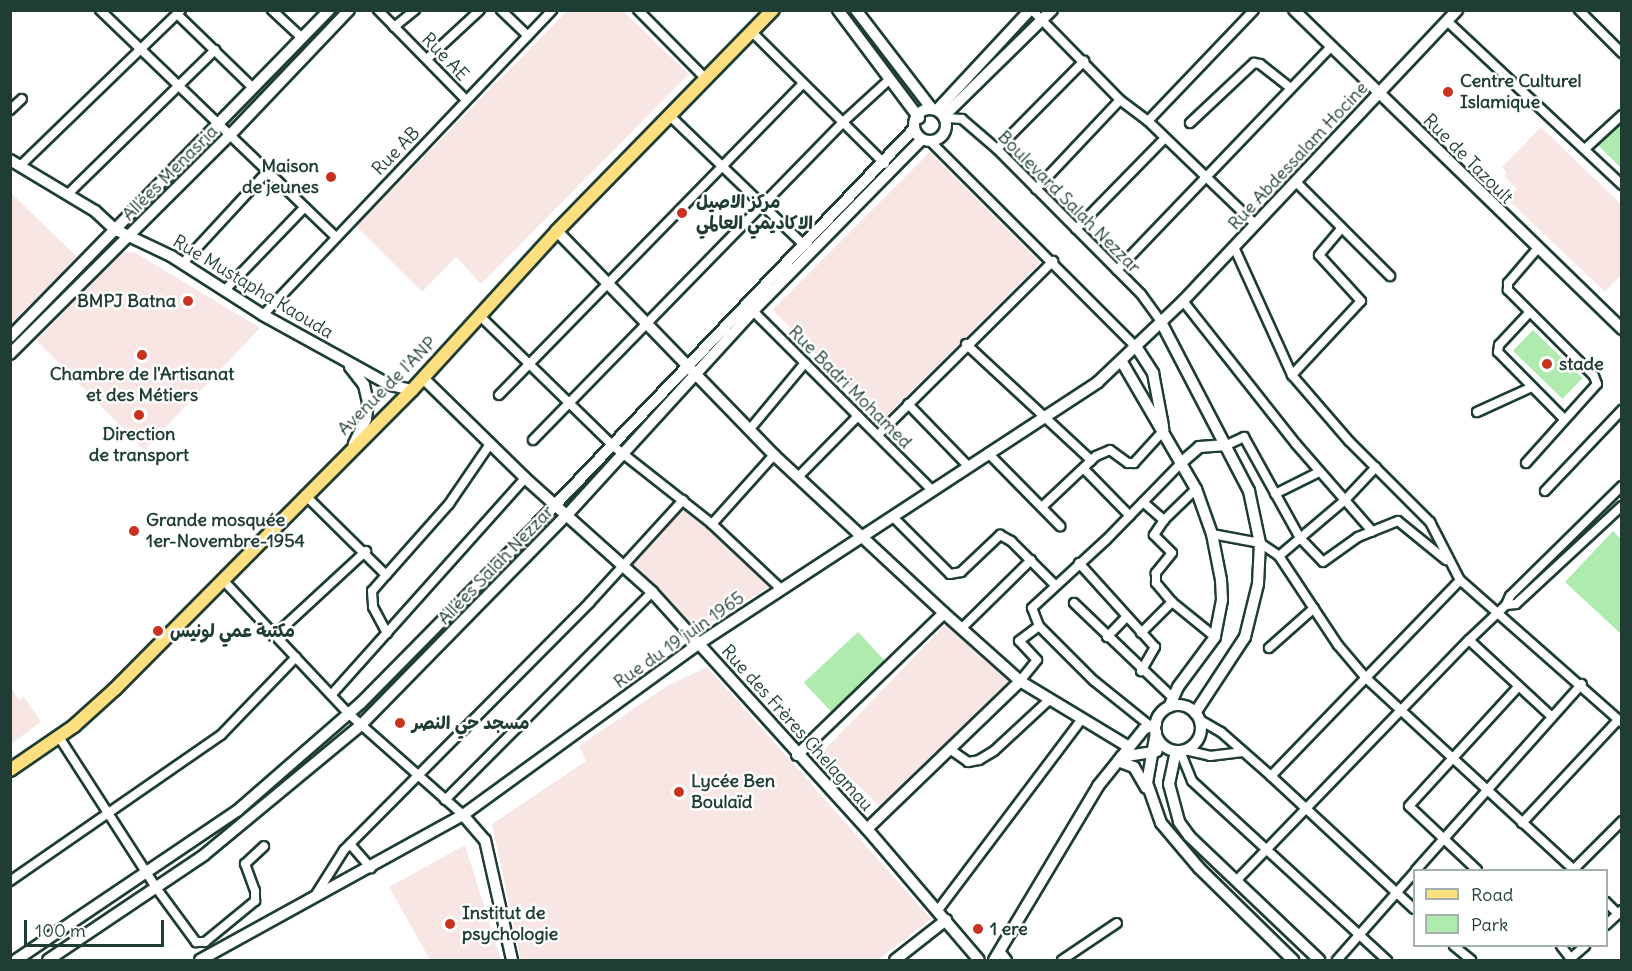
<!DOCTYPE html>
<html>
<head>
<meta charset="utf-8">
<style>
  body { margin:0 }
  #map { position:relative; width:1632px; height:971px; overflow:hidden; background:#fff; font-family:Delius,"Playpen Sans Arabic",sans-serif }
  div>[style] { position:absolute }
  [style*='--x'] { left:calc(var(--x)*1px); top:calc(var(--y)*1px); width:calc(var(--w)*1px); rotate:calc(var(--a)*1deg) }
  .built>* { inset:0; background:#f8e6e5; transform-origin:0 0 }
  .green>* { inset:0; background:#afeaaf; transform-origin:0 0 }
  .roads { filter:drop-shadow(2px 0 #1f3d34) drop-shadow(-2px 0 #1f3d34) drop-shadow(0 2px #1f3d34) drop-shadow(0 -2px #1f3d34) }
  .street>* { height:8px; margin:-4px; padding:0 4px; transform-origin:4px; border-radius:4px; background:#fff }
  .secondary>* { height:10px; margin:-5px; padding:0 5px; transform-origin:5px; border-radius:5px; background:#fff }
  .secondary>.ring { margin:-5px; padding:0; box-sizing:content-box; background:none; border:10px solid #fff; border-radius:50% }
  .primary>* { height:12px; margin:-6px; padding:0 6px; transform-origin:6px; border-radius:6px; background:#fedf80 }
  .dots>* { width:16px; height:16px; translate:-50% -50%; box-sizing:border-box; border:3px solid #fff; border-radius:50% }
  span { translate:-50% -50%; white-space:nowrap; text-align:center; line-height:1.15; -webkit-text-stroke:5px #fff; paint-order:stroke }
  .street-label { font-size:18px; color:#1f3d34 }
  .poi-label { font-size:18px; color:#1f3d34; font-weight:700 }
  .left { translate:0 -50%; text-align:left }
  .right { translate:-100% -50%; text-align:right }
  .frame { position:absolute; inset:0; border:12px solid #1f3d34; pointer-events:none }
  .legend { position:absolute; left:1413px; top:869px; width:195px; height:78px; box-sizing:border-box; background:#fff; border:2px solid #a5b1ae; margin:0; padding:8px 10px; list-style:none; font-size:18px; color:#1f3d34 }
  .legend li { display:flex; align-items:center; gap:12px; height:30px }
  .legend b { width:30px; border:2px solid #a5b1ae }
  .scale { position:absolute; left:24px; top:920px; width:140px; height:27px; box-sizing:border-box; border:3px solid #1f3d34; border-top:0; padding-left:8px; font-size:18px; line-height:21px; white-space:nowrap; color:#1f3d34; -webkit-text-stroke:4px #fff; paint-order:stroke }
</style>
</head>
<body>
<div id="map">
  <div class="built">
    <div style="clip-path:polygon(568px 10px,623px 11px,689px 74px,481px 284px,456px 257px,422px 292px,356px 226px)"></div>
    <div style="clip-path:polygon(1541px 127px,1621px 204px,1621px 275px,1605px 292px,1507px 199px,1517px 189px,1504px 176px,1507px 173px,1502px 167px)"></div>
    <div style="left:930px;top:152px;width:156px;height:223px;rotate:45deg"></div>
    <div style="clip-path:polygon(10px 192px,77px 257px,11px 326px,10px 326px)"></div>
    <div style="clip-path:polygon(134px 252px,260px 328px,144px 450px,36px 340px,121px 253px)"></div>
    <div style="clip-path:polygon(679px 500px,770px 586px,692px 634px,619px 561px)"></div>
    <div style="left:948px;top:622px;width:85px;height:180px;rotate:44deg"></div>
    <div style="clip-path:polygon(707px 667px,931px 919px,878px 960px,521px 960px,492px 824px,586px 761px,579px 746px,667px 686px)"></div>
    <div style="clip-path:polygon(11px 687px,19px 700px,24px 697px,41px 722px,11px 744px)"></div>
    <div style="clip-path:polygon(465px 845px,501px 960px,430px 960px,389px 887px)"></div>
  </div>
  <div class="green">
    <div style="clip-path:polygon(1621px 120px,1621px 168px,1597px 144px)"></div>
    <div style="left:1533px;top:330px;width:69px;height:29px;rotate:44deg"></div>
    <div style="clip-path:polygon(1613px 531px,1621px 539px,1621px 634px,1565px 582px)"></div>
    <div style="left:858px;top:632px;width:41px;height:74px;rotate:47deg"></div>
  </div>
  <div class="roads">
    <div class="street">
      <div style="--x:100;--y:10;--w:326;--a:43.9"></div>
      <div style="--x:272;--y:10;--w:41;--a:43"></div>
      <div style="--x:378;--y:10;--w:126;--a:45.6"></div>
      <div style="--x:501;--y:10;--w:37;--a:44"></div>
      <div style="--x:638;--y:10;--w:95;--a:45.4"></div>
      <div style="--x:1032;--y:10;--w:126;--a:45.6"></div>
      <div style="--x:1120;--y:100;--w:35;--a:37"></div>
      <div style="--x:1148;--y:121;--w:149;--a:43.9"></div>
      <div style="--x:1579;--y:10;--w:61;--a:45"></div>
      <div style="--x:177;--y:14;--w:106;--a:44.2"></div>
      <div style="--x:1447;--y:21;--w:240;--a:43.1"></div>
      <div style="--x:394;--y:27;--w:27;--a:-39"></div>
      <div style="--x:752;--y:32;--w:187;--a:44.8"></div>
      <div style="--x:427;--y:59;--w:72;--a:-42.8"></div>
      <div style="--x:10;--y:110;--w:16;--a:-43"></div>
      <div style="--x:669;--y:115;--w:189;--a:43.9"></div>
      <div style="--x:947;--y:118;--w:15;--a:4"></div>
      <div style="--x:962;--y:119;--w:46;--a:40.6"></div>
      <div style="--x:997;--y:149;--w:204;--a:45.2"></div>
      <div style="--x:1141;--y:294;--w:34;--a:54"></div>
      <div style="--x:1148;--y:121;--w:153;--a:-46.3"></div>
      <div style="--x:1190;--y:123;--w:88;--a:-43.2"></div>
      <div style="--x:1254;--y:63;--w:6;--a:9"></div>
      <div style="--x:1260;--y:64;--w:37;--a:38"></div>
      <div style="--x:930;--y:141;--w:293;--a:45"></div>
      <div style="--x:1586;--y:148;--w:49;--a:-42.5"></div>
      <div style="--x:997;--y:149;--w:124;--a:-45.3"></div>
      <div style="--x:20;--y:166;--w:224;--a:-44.1"></div>
      <div style="--x:1296;--y:182;--w:133;--a:45"></div>
      <div style="--x:1036;--y:189;--w:122;--a:-46.7"></div>
      <div style="--x:68;--y:194;--w:206;--a:-44.4"></div>
      <div style="--x:1076;--y:229;--w:127;--a:-45.6"></div>
      <div style="--x:1234;--y:247;--w:141;--a:65.6"></div>
      <div style="--x:1292;--y:375;--w:87;--a:49.2"></div>
      <div style="--x:1349;--y:441;--w:115;--a:45"></div>
      <div style="--x:1430;--y:522;--w:65;--a:62.7"></div>
      <div style="--x:1460;--y:580;--w:216;--a:41.4"></div>
      <div style="--x:183;--y:263;--w:125;--a:-47.3"></div>
      <div style="--x:1117;--y:270;--w:309;--a:-46.2"></div>
      <div style="--x:225;--y:290;--w:115;--a:-46.1"></div>
      <div style="--x:1183;--y:301;--w:182;--a:51.7"></div>
      <div style="--x:1296;--y:444;--w:116;--a:48.9"></div>
      <div style="--x:750;--y:308;--w:257;--a:45"></div>
      <div style="--x:1528;--y:314;--w:42;--a:133.1"></div>
      <div style="--x:1499;--y:345;--w:7;--a:98"></div>
      <div style="--x:1498;--y:352;--w:94;--a:45.4"></div>
      <div style="--x:263;--y:315;--w:420;--a:-46.5"></div>
      <div style="--x:479;--y:315;--w:186;--a:44.3"></div>
      <div style="--x:612;--y:445;--w:127;--a:38.3"></div>
      <div style="--x:712;--y:524;--w:95;--a:43.3"></div>
      <div style="--x:966;--y:344;--w:171;--a:42.9"></div>
      <div style="--x:1292;--y:375;--w:101;--a:-47"></div>
      <div style="--x:1361;--y:301;--w:62;--a:-132.4"></div>
      <div style="--x:1319;--y:255;--w:34;--a:-50"></div>
      <div style="--x:499;--y:395;--w:435;--a:-45.7"></div>
      <div style="--x:908;--y:404;--w:86;--a:45.9"></div>
      <div style="--x:1477;--y:412;--w:60;--a:-24.4"></div>
      <div style="--x:750;--y:429;--w:86;--a:-50.2"></div>
      <div style="--x:878;--y:435;--w:247;--a:-44.8"></div>
      <div style="--x:533;--y:440;--w:444;--a:-45.7"></div>
      <div style="--x:843;--y:122;--w:64;--a:-42.5"></div>
      <div style="--x:1227;--y:445;--w:19;--a:-25"></div>
      <div style="--x:1244;--y:437;--w:115;--a:61"></div>
      <div style="--x:1300;--y:538;--w:33;--a:46"></div>
      <div style="--x:1323;--y:562;--w:43;--a:-35.5"></div>
      <div style="--x:1358;--y:537;--w:43;--a:-21.8"></div>
      <div style="--x:1398;--y:521;--w:62;--a:39.1"></div>
      <div style="--x:988;--y:453;--w:103;--a:45.4"></div>
      <div style="--x:1526;--y:463;--w:106;--a:-48.1"></div>
      <div style="--x:1597;--y:384;--w:9;--a:-111"></div>
      <div style="--x:1594;--y:376;--w:122;--a:-135"></div>
      <div style="--x:1508;--y:290;--w:7;--a:-90"></div>
      <div style="--x:1508;--y:283;--w:45;--a:-49.5"></div>
      <div style="--x:1085;--y:470;--w:64;--a:45.6"></div>
      <div style="--x:799;--y:476;--w:84;--a:-45.5"></div>
      <div style="--x:1545;--y:491;--w:112;--a:-46.5"></div>
      <div style="--x:1275;--y:494;--w:49;--a:-26.6"></div>
      <div style="--x:305;--y:495;--w:114;--a:44.6"></div>
      <div style="--x:386;--y:575;--w:95;--a:-48.4"></div>
      <div style="--x:449;--y:504;--w:73;--a:-55.7"></div>
      <div style="--x:1143;--y:502;--w:28;--a:41"></div>
      <div style="--x:1164;--y:520;--w:18;--a:124"></div>
      <div style="--x:1154;--y:535;--w:25;--a:45"></div>
      <div style="--x:1172;--y:553;--w:26;--a:129"></div>
      <div style="--x:1156;--y:573;--w:10;--a:90"></div>
      <div style="--x:1156;--y:583;--w:25;--a:50"></div>
      <div style="--x:1172;--y:602;--w:55;--a:39.1"></div>
      <div style="--x:1042;--y:507;--w:74;--a:-43.4"></div>
      <div style="--x:1096;--y:456;--w:15;--a:-23"></div>
      <div style="--x:1110;--y:450;--w:22;--a:36"></div>
      <div style="--x:1128;--y:463;--w:6;--a:0"></div>
      <div style="--x:1134;--y:463;--w:45;--a:-47.7"></div>
      <div style="--x:894;--y:518;--w:79;--a:45"></div>
      <div style="--x:950;--y:574;--w:11;--a:-10"></div>
      <div style="--x:961;--y:572;--w:54;--a:-43.5"></div>
      <div style="--x:1000;--y:535;--w:13;--a:29"></div>
      <div style="--x:1011;--y:541;--w:62;--a:45"></div>
      <div style="--x:1164;--y:520;--w:45;--a:-44.1"></div>
      <div style="--x:712;--y:524;--w:93;--a:-48.1"></div>
      <div style="--x:1212;--y:534;--w:49;--a:10.6"></div>
      <div style="--x:1260;--y:543;--w:23;--a:34"></div>
      <div style="--x:1279;--y:556;--w:107;--a:56.5"></div>
      <div style="--x:1338;--y:645;--w:43;--a:49.7"></div>
      <div style="--x:1366;--y:678;--w:283;--a:42.7"></div>
      <div style="--x:1279;--y:556;--w:87;--a:-40.3"></div>
      <div style="--x:1345;--y:500;--w:45;--a:-46.8"></div>
      <div style="--x:1079;--y:563;--w:113;--a:47.9"></div>
      <div style="--x:1155;--y:647;--w:28;--a:120"></div>
      <div style="--x:386;--y:575;--w:21;--a:131"></div>
      <div style="--x:372;--y:591;--w:16;--a:86"></div>
      <div style="--x:373;--y:607;--w:30;--a:62"></div>
      <div style="--x:223;--y:580;--w:184;--a:46.8"></div>
      <div style="--x:349;--y:714;--w:152;--a:41.5"></div>
      <div style="--x:1074;--y:603;--w:136;--a:43.8"></div>
      <div style="--x:1506;--y:605;--w:10;--a:-66"></div>
      <div style="--x:1510;--y:596;--w:157;--a:-44.5"></div>
      <div style="--x:962;--y:628;--w:97;--a:-44.6"></div>
      <div style="--x:1141;--y:633;--w:44;--a:-45"></div>
      <div style="--x:275;--y:635;--w:124;--a:-42.7"></div>
      <div style="--x:1107;--y:637;--w:28;--a:-46"></div>
      <div style="--x:1469;--y:640;--w:112;--a:42.8"></div>
      <div style="--x:1269;--y:648;--w:60;--a:-41.6"></div>
      <div style="--x:1020;--y:681;--w:27;--a:-51"></div>
      <div style="--x:1037;--y:660;--w:26;--a:-133"></div>
      <div style="--x:1019;--y:641;--w:25;--a:-37"></div>
      <div style="--x:333;--y:693;--w:288;--a:-48.2"></div>
      <div style="--x:1200;--y:720;--w:24;--a:30"></div>
      <div style="--x:1221;--y:732;--w:67;--a:41.3"></div>
      <div style="--x:1271;--y:776;--w:195;--a:42.9"></div>
      <div style="--x:1149;--y:725;--w:70;--a:-141.3"></div>
      <div style="--x:1094;--y:681;--w:78;--a:-135"></div>
      <div style="--x:1039;--y:626;--w:19;--a:-111"></div>
      <div style="--x:1032;--y:608;--w:100;--a:-42.6"></div>
      <div style="--x:1106;--y:540;--w:109;--a:-45.7"></div>
      <div style="--x:59;--y:737;--w:181;--a:57.2"></div>
      <div style="--x:157;--y:889;--w:66;--a:53.7"></div>
      <div style="--x:196;--y:942;--w:9;--a:0"></div>
      <div style="--x:205;--y:942;--w:65;--a:-39.4"></div>
      <div style="--x:255;--y:901;--w:10;--a:-90"></div>
      <div style="--x:255;--y:891;--w:29;--a:-110"></div>
      <div style="--x:245;--y:864;--w:26;--a:-43"></div>
      <div style="--x:951;--y:750;--w:21;--a:35"></div>
      <div style="--x:968;--y:762;--w:11;--a:-10"></div>
      <div style="--x:979;--y:760;--w:17;--a:-31"></div>
      <div style="--x:994;--y:751;--w:75;--a:-42.8"></div>
      <div style="--x:1185;--y:750;--w:26;--a:13"></div>
      <div style="--x:1210;--y:756;--w:33;--a:-7"></div>
      <div style="--x:1180;--y:751;--w:32;--a:68"></div>
      <div style="--x:1192;--y:781;--w:265;--a:42.6"></div>
      <div style="--x:1271;--y:776;--w:272;--a:-46"></div>
      <div style="--x:445;--y:800;--w:293;--a:-45.1"></div>
      <div style="--x:1522;--y:823;--w:141;--a:-47"></div>
      <div style="--x:350;--y:844;--w:32;--a:49"></div>
      <div style="--x:1416;--y:870;--w:249;--a:-48.3"></div>
      <div style="--x:1477;--y:870;--w:93;--a:-136.7"></div>
      <div style="--x:1409;--y:806;--w:160;--a:-47.5"></div>
      <div style="--x:1573;--y:870;--w:69;--a:-45"></div>
      <div style="--x:10;--y:881;--w:257;--a:-34.7"></div>
      <div style="--x:221;--y:735;--w:108;--a:-46.1"></div>
      <div style="--x:1236;--y:881;--w:335;--a:-46"></div>
      <div style="--x:1469;--y:640;--w:51;--a:-43.4"></div>
      <div style="--x:1506;--y:605;--w:10;--a:-6"></div>
      <div style="--x:1516;--y:604;--w:144;--a:-42.8"></div>
      <div style="--x:315;--y:896;--w:54;--a:-57.8"></div>
      <div style="--x:344;--y:850;--w:349;--a:-45.2"></div>
      <div style="--x:590;--y:602;--w:138;--a:-47.6"></div>
      <div style="--x:1606;--y:902;--w:17;--a:45"></div>
      <div style="--x:938;--y:910;--w:239;--a:-53"></div>
      <div style="--x:1606;--y:925;--w:22;--a:-43"></div>
      <div style="--x:1454;--y:946;--w:22;--a:39"></div>
      <div style="--x:1561;--y:946;--w:18;--a:52"></div>
      <div style="--x:1000;--y:951;--w:11;--a:52"></div>
      <div style="--x:1570;--y:959;--w:20;--a:-41"></div>
      <div style="--x:1062;--y:960;--w:66;--a:-33.9"></div>
      <div style="--x:1337;--y:960;--w:116;--a:-48.5"></div>
    </div>
    <div class="secondary">
      <div style="--x:838;--y:10;--w:135;--a:53.1"></div>
      <div style="--x:856;--y:10;--w:125;--a:52.5"></div>
      <div style="--x:1294;--y:10;--w:458;--a:44.2"></div>
      <div class="ring" style="left:914px;top:109px;width:22px;height:22px"></div>
      <div style="--x:937;--y:110;--w:137;--a:-47.1"></div>
      <div style="--x:945;--y:115;--w:150;--a:-44.5"></div>
      <div style="--x:10;--y:160;--w:99;--a:31"></div>
      <div style="--x:95;--y:211;--w:26;--a:43"></div>
      <div style="--x:114;--y:229;--w:63;--a:25.3"></div>
      <div style="--x:171;--y:256;--w:109;--a:32.7"></div>
      <div style="--x:263;--y:315;--w:145;--a:28.9"></div>
      <div style="--x:390;--y:385;--w:23;--a:13"></div>
      <div style="--x:557;--y:231;--w:312;--a:45.9"></div>
      <div style="--x:774;--y:455;--w:232;--a:42.9"></div>
      <div style="--x:944;--y:613;--w:102;--a:41.8"></div>
      <div style="--x:1020;--y:681;--w:127;--a:31.2"></div>
      <div style="--x:1161;--y:322;--w:191;--a:62.5"></div>
      <div style="--x:1249;--y:491;--w:53;--a:78.1"></div>
      <div style="--x:1260;--y:543;--w:41;--a:92.8"></div>
      <div style="--x:1258;--y:584;--w:55;--a:103.8"></div>
      <div style="--x:1245;--y:637;--w:91;--a:123.3"></div>
      <div style="--x:10;--y:337;--w:457;--a:-45.7"></div>
      <div style="--x:1137;--y:348;--w:30;--a:57"></div>
      <div style="--x:1153;--y:373;--w:54;--a:79.3"></div>
      <div style="--x:10;--y:354;--w:312;--a:-44.9"></div>
      <div style="--x:231;--y:134;--w:171;--a:-46.4"></div>
      <div style="--x:1122;--y:362;--w:147;--a:59.8"></div>
      <div style="--x:1196;--y:489;--w:48;--a:70.4"></div>
      <div style="--x:1212;--y:534;--w:47;--a:78.9"></div>
      <div style="--x:1221;--y:580;--w:20;--a:87"></div>
      <div style="--x:1222;--y:600;--w:38;--a:101"></div>
      <div style="--x:1215;--y:637;--w:62;--a:126.5"></div>
      <div style="--x:1178;--y:687;--w:22;--a:114"></div>
      <div style="--x:350;--y:367;--w:23;--a:52"></div>
      <div style="--x:364;--y:385;--w:18;--a:77"></div>
      <div style="--x:368;--y:403;--w:16;--a:97"></div>
      <div style="--x:366;--y:419;--w:28;--a:116"></div>
      <div style="--x:423;--y:378;--w:143;--a:44.4"></div>
      <div style="--x:525;--y:478;--w:171;--a:41.9"></div>
      <div style="--x:652;--y:592;--w:320;--a:47.8"></div>
      <div style="--x:867;--y:829;--w:172;--a:49.5"></div>
      <div style="--x:1182;--y:462;--w:23;--a:-41"></div>
      <div style="--x:1199;--y:447;--w:28;--a:-4"></div>
      <div class="ring" style="left:1155px;top:705px;width:36px;height:36px"></div>
      <div style="--x:1156;--y:732;--w:52;--a:100"></div>
      <div style="--x:1147;--y:783;--w:42;--a:70.7"></div>
      <div style="--x:1161;--y:823;--w:59;--a:49.8"></div>
      <div style="--x:1199;--y:868;--w:132;--a:44.4"></div>
      <div style="--x:1176;--y:751;--w:34;--a:102"></div>
      <div style="--x:1169;--y:784;--w:39;--a:75"></div>
      <div style="--x:1179;--y:822;--w:17;--a:54"></div>
      <div style="--x:1189;--y:836;--w:180;--a:43.6"></div>
      <div style="--x:797;--y:755;--w:204;--a:-44"></div>
      <div style="--x:1121;--y:757;--w:36;--a:-9"></div>
      <div style="--x:1118;--y:761;--w:17;--a:21"></div>
      <div style="--x:1134;--y:767;--w:24;--a:60"></div>
      <div style="--x:463;--y:815;--w:33;--a:49"></div>
      <div style="--x:485;--y:840;--w:123;--a:77.3"></div>
      <div style="--x:867;--y:829;--w:213;--a:-44"></div>
      <div style="--x:16;--y:960;--w:267;--a:-34"></div>
      <div style="--x:237;--y:811;--w:164;--a:-41.1"></div>
      <div style="--x:361;--y:703;--w:223;--a:-45.4"></div>
      <div style="--x:518;--y:544;--w:571;--a:-46.35"></div>
      <div style="--x:48;--y:960;--w:188;--a:-33.9"></div>
      <div style="--x:204;--y:855;--w:204;--a:-39.6"></div>
      <div style="--x:361;--y:725;--w:294;--a:-45.6"></div>
      <div style="--x:567;--y:515;--w:276;--a:-47.6"></div>
      <div style="--x:753;--y:311;--w:238;--a:-45.5"></div>
      <div style="--x:200;--y:960;--w:300;--a:-28.9"></div>
      <div style="--x:463;--y:815;--w:291;--a:-36"></div>
      <div style="--x:698;--y:644;--w:478;--a:-33.2"></div>
      <div style="--x:1098;--y:382;--w:117;--a:-43.6"></div>
      <div style="--x:1183;--y:301;--w:400;--a:-46.7"></div>
      <div style="--x:895;--y:960;--w:65;--a:-38.1"></div>
      <div style="--x:994;--y:960;--w:203;--a:-59.1"></div>
      <div style="--x:1098;--y:786;--w:73;--a:-51.1"></div>
      <div style="--x:1144;--y:729;--w:13;--a:-23"></div>
    </div>
    <div class="primary">
      <div style="--x:10;--y:770;--w:78;--a:-34.5"></div>
      <div style="--x:74;--y:726;--w:55;--a:-42.1"></div>
      <div style="--x:115;--y:689;--w:421;--a:-45.2"></div>
      <div style="--x:412;--y:390;--w:215;--a:-47.6"></div>
      <div style="--x:557;--y:231;--w:309;--a:-45.7"></div>
    </div>
  </div>
  <div class="dots">
    <div style="left:1448px;top:92px;background:#c8321e"></div>
    <div style="left:331px;top:177px;background:#c8321e"></div>
    <div style="left:682px;top:213px;background:#c8321e"></div>
    <div style="left:188px;top:301px;background:#c8321e"></div>
    <div style="left:142px;top:355px;background:#c8321e"></div>
    <div style="left:1547px;top:364px;background:#c8321e"></div>
    <div style="left:139px;top:415px;background:#c8321e"></div>
    <div style="left:134px;top:531px;background:#c8321e"></div>
    <div style="left:158px;top:631px;background:#c8321e"></div>
    <div style="left:400px;top:723px;background:#c8321e"></div>
    <div style="left:679px;top:792px;background:#c8321e"></div>
    <div style="left:450px;top:924px;background:#c8321e"></div>
    <div style="left:978px;top:929px;background:#c8321e"></div>
  </div>
  <div class="street-label">
    <span style="left:445px;top:57px;rotate:46deg">Rue AE</span>
    <span style="left:396px;top:151px;rotate:-46deg">Rue AB</span>
    <span style="left:1298px;top:156px;rotate:-47deg">Rue Abdessalam Hocine</span>
    <span style="left:1468px;top:159px;rotate:45deg">Rue de Tazoult</span>
    <span style="left:170px;top:173px;rotate:-45deg">Allées Menasria</span>
    <span style="left:1069px;top:202px;rotate:45deg">Boulevard Salah Nezzar</span>
    <span style="left:253px;top:287px;rotate:31deg">Rue Mustapha Kaouda</span>
    <span style="left:387px;top:386px;rotate:-45deg">Avenue de l'ANP</span>
    <span style="left:850px;top:387px;rotate:45deg">Rue Badri Mohamed</span>
    <span style="left:496px;top:565px;rotate:-46deg">Allées Salah Nezzar</span>
    <span style="left:679px;top:640px;rotate:-35deg">Rue du 19 juin 1965</span>
    <span style="left:797px;top:728px;rotate:48deg">Rue des Frères Chelagmau</span>
  </div>
  <div class="poi-label">
    <span class="left" style="left:1460px;top:92px">Centre Culturel<br>Islamique</span>
    <span class="right" style="left:319px;top:177px">Maison<br>de jeunes</span>
    <span class="left" style="left:696px;top:213px">مركز الاصيل<br>الاكاديمي العالمي</span>
    <span class="right" style="left:176px;top:301px">BMPJ Batna</span>
    <span class="left" style="left:1559px;top:364px">stade</span>
    <span style="left:142px;top:385px">Chambre de l'Artisanat<br>et des Métiers</span>
    <span style="left:139px;top:445px">Direction<br>de transport</span>
    <span class="left" style="left:146px;top:531px">Grande mosquée<br>1er-Novembre-1954</span>
    <span class="left" style="left:170px;top:631px">مكتبة عمي لونيس</span>
    <span class="left" style="left:412px;top:723px">مسجد حي النصر</span>
    <span class="left" style="left:691px;top:792px">Lycée Ben<br>Boulaïd</span>
    <span class="left" style="left:462px;top:924px">Institut de<br>psychologie</span>
    <span class="left" style="left:990px;top:929px">1 ere</span>
  </div>
  <div class="frame"></div>
  <ul class="legend">
  <li><b style="height:8px;background:#fedf80"></b>Road</li>
  <li><b style="height:16px;background:#afeaaf"></b>Park</li>
  </ul>
  <div class="scale">100 m</div>
</div>
</body>
</html>
